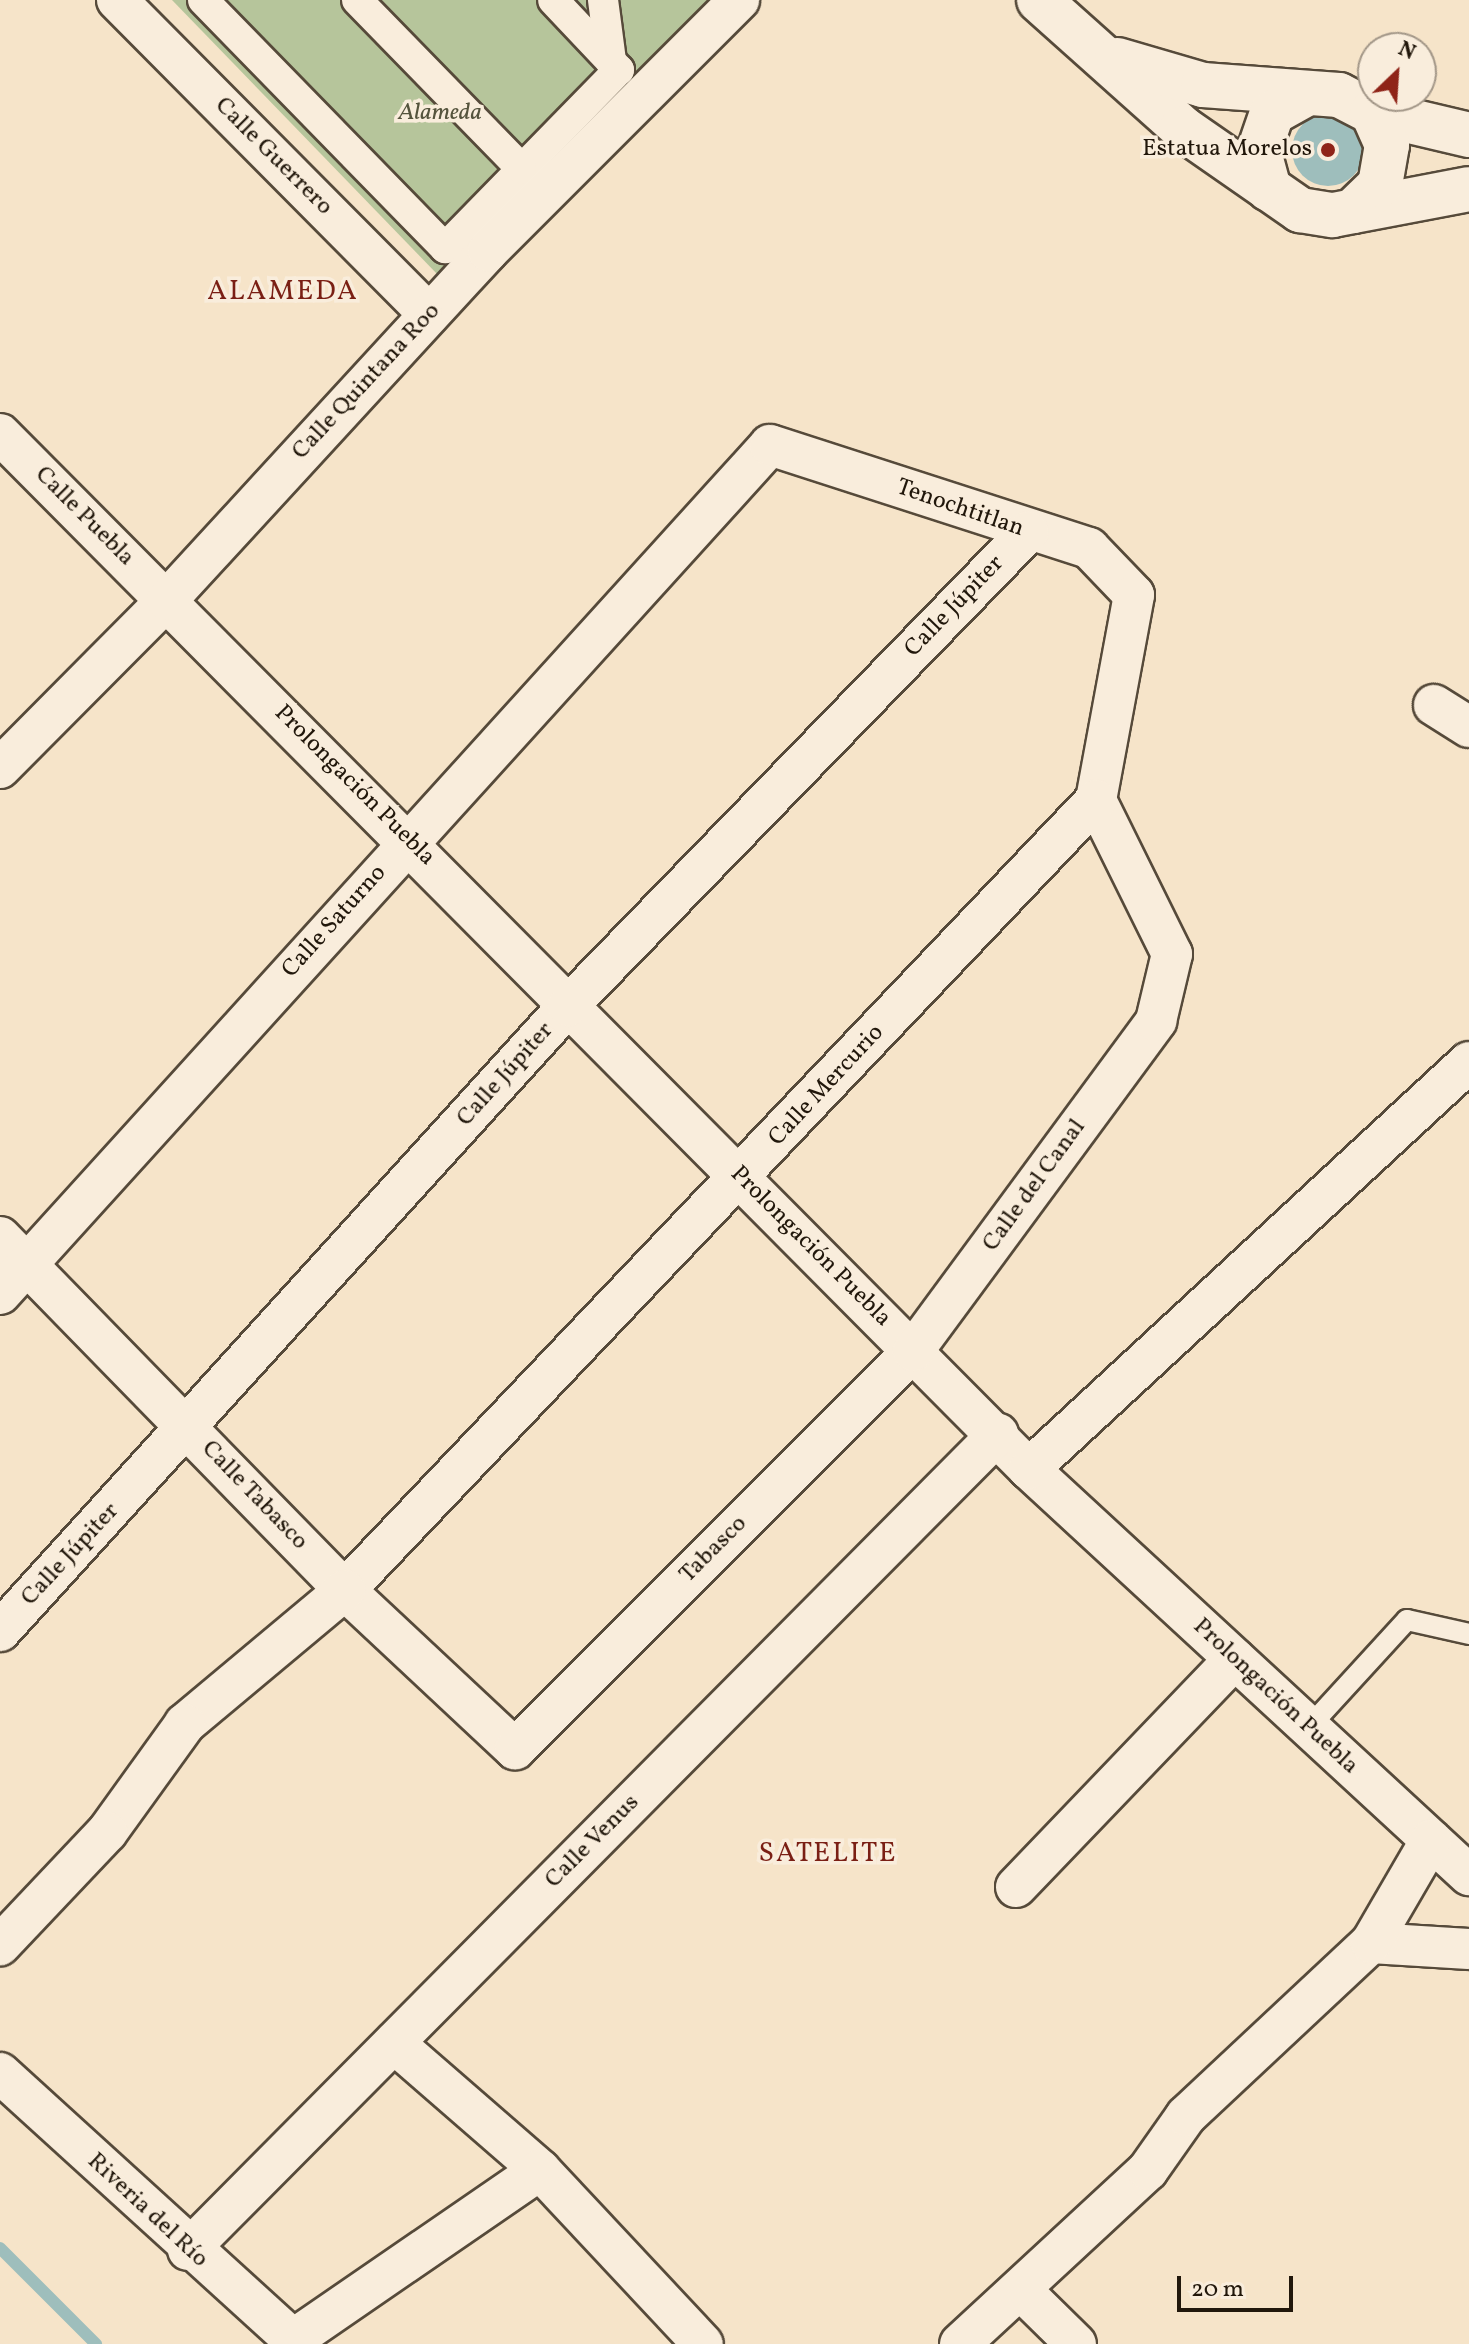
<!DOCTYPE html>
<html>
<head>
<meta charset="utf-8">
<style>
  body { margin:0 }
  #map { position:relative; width:1469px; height:2344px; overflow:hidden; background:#f6e4c9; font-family:Vollkorn,serif }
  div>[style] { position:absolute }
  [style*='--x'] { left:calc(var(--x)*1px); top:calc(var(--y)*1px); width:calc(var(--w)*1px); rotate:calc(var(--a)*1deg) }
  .green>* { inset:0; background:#b6c59b }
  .water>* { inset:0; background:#9ebebc }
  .round { border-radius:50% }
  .stream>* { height:12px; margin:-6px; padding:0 6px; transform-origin:6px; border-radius:6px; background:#9ebebc }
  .roads { filter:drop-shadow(2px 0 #564a3a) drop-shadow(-2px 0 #564a3a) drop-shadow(0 2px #564a3a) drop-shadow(0 -2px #564a3a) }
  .service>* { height:20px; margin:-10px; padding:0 10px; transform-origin:10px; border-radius:10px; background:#f9eddc }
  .pedestrian>* { height:30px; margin:-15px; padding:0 15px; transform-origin:15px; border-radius:15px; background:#f9eddc }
  .minor>* { height:40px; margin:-20px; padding:0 20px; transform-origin:20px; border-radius:20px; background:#f9eddc }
  .tertiary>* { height:44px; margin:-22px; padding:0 22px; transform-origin:22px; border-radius:22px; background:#f9eddc }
  .dots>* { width:22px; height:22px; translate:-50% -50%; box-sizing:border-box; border:4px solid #f9eddc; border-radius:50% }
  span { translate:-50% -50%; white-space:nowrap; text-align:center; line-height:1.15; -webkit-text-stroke:7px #f9eddc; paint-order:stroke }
  .park-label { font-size:24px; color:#55543d; font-style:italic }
  .poi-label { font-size:24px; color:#21170b }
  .right { translate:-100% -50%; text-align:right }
  .street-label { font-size:24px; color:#21170b }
  .quarter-label { font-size:28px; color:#7a1f14; letter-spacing:2px }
  .north { position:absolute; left:1357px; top:32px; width:80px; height:80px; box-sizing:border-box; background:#f9eddc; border:2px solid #a39788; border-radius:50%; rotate:25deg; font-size:22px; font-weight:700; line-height:32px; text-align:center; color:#21170b }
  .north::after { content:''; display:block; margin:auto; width:28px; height:36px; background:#8f2418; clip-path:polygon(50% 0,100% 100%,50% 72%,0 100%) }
  .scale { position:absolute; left:1177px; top:2276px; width:116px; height:36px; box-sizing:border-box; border:4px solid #21170b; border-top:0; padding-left:10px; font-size:24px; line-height:28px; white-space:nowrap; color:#21170b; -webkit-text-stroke:6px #f9eddc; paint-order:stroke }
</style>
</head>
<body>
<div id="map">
  <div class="green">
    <div style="clip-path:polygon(172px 0,710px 0,439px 276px)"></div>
  </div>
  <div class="water">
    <div class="round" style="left:1292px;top:114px;width:72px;height:72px"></div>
  </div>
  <div class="stream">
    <div style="--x:0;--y:2248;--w:136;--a:45"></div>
  </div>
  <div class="roads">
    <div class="service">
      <div style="--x:1309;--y:1727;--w:145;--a:-47.5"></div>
      <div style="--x:1407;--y:1620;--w:64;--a:12.7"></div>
    </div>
    <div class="pedestrian">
      <div style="--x:203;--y:0;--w:347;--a:45.7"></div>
      <div style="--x:445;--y:248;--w:249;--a:-45.7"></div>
      <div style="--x:619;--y:70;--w:96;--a:-133.3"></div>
      <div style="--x:357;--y:0;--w:235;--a:45.7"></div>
      <div style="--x:603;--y:0;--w:62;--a:82.5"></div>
    </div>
    <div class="minor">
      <div style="--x:117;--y:0;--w:443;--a:45.2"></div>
      <div style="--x:0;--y:434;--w:1459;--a:45.17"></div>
      <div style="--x:1029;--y:1469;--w:599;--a:42.7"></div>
      <div style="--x:1434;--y:705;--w:41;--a:32.2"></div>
      <div style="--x:0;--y:768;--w:237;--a:-45.2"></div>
      <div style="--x:167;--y:600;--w:474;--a:-47.4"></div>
      <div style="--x:488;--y:251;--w:355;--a:-45"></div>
      <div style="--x:0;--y:1237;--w:494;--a:45.7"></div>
      <div style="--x:345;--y:1590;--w:233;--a:43.1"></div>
      <div style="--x:515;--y:1749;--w:563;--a:-45"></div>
      <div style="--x:913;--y:1351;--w:410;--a:-53.6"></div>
      <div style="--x:1156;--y:1021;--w:69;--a:-76.6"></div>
      <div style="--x:1172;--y:954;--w:172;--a:-116.3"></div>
      <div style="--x:0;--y:1294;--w:1146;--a:-47.79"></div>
      <div style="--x:770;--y:445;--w:335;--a:17.9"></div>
      <div style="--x:1089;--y:548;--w:65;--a:46.2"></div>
      <div style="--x:1134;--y:595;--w:208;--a:100.5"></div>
      <div style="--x:1096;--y:800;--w:1090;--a:133.55"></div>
      <div style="--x:345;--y:1590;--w:209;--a:140.1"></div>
      <div style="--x:185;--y:1724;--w:133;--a:125.8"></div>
      <div style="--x:107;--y:1832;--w:156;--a:133.4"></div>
      <div style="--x:1029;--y:1469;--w:599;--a:-42.77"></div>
      <div style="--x:0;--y:1631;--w:845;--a:-47.74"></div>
      <div style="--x:568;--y:1006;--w:661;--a:-45.86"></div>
      <div style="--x:1016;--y:1887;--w:316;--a:-46.2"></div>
      <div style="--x:1371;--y:1943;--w:98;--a:3.5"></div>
      <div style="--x:394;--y:2043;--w:194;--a:41"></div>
      <div style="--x:540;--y:2170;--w:238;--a:46.9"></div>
      <div style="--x:0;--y:2073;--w:403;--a:42.3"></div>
      <div style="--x:188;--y:2250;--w:1150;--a:-45.21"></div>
      <div style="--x:1021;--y:2290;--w:77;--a:44.5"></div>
      <div style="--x:294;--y:2339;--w:298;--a:-34.5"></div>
      <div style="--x:960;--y:2344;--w:256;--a:-42.8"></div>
      <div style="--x:1148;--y:2170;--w:66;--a:-54.9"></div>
      <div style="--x:1186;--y:2116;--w:253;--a:-43.1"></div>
      <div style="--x:1371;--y:1943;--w:119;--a:-59.8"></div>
    </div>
    <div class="tertiary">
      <div style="--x:1039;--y:0;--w:192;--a:41.8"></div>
      <div style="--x:1182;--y:128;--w:144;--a:34.8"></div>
      <div style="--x:1300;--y:210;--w:33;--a:9"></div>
      <div style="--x:1333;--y:215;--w:138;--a:-10.8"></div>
      <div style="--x:1117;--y:60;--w:90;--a:16.2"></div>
      <div style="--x:1203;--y:85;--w:136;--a:4.2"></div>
      <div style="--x:1339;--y:95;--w:37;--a:27"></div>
      <div style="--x:1372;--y:112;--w:100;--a:13.3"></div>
      <div style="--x:1269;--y:189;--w:39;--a:-105"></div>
      <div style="--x:1259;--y:151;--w:40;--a:-71.1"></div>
      <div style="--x:1272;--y:113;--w:39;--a:-29"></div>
      <div style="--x:1353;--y:211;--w:37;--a:-44"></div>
      <div style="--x:1380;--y:185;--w:41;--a:-80.1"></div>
      <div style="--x:1387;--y:145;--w:36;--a:-114"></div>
    </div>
  </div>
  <div class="dots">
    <div style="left:1328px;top:150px;background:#8f2418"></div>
  </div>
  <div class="park-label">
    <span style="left:440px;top:114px">Alameda</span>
  </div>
  <div class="poi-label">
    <span class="right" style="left:1312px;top:150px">Estatua Morelos</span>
  </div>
  <div class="street-label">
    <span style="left:273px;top:157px;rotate:45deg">Calle Guerrero</span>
    <span style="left:367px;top:382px;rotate:-47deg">Calle Quintana Roo</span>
    <span style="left:960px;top:509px;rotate:19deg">Tenochtitlan</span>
    <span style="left:84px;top:517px;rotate:45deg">Calle Puebla</span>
    <span style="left:955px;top:607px;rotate:-46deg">Calle Júpiter</span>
    <span style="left:354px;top:786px;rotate:45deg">Prolongación Puebla</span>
    <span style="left:335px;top:922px;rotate:-48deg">Calle Saturno</span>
    <span style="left:506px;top:1075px;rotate:-48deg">Calle Júpiter</span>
    <span style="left:827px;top:1086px;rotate:-47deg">Calle Mercurio</span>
    <span style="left:1035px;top:1186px;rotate:-54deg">Calle del Canal</span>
    <span style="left:810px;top:1247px;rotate:45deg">Prolongación Puebla</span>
    <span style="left:254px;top:1496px;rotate:46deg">Calle Tabasco</span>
    <span style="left:714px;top:1550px;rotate:-45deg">Tabasco</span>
    <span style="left:71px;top:1555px;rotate:-47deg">Calle Júpiter</span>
    <span style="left:1275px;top:1697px;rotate:43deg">Prolongación Puebla</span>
    <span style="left:593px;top:1842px;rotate:-45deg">Calle Venus</span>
    <span style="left:147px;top:2211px;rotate:43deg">Riveria del Río</span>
  </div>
  <div class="quarter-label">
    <span style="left:283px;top:292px">ALAMEDA</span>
    <span style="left:828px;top:1854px">SATELITE</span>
  </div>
  <div class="north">N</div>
  <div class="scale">20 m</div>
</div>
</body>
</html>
